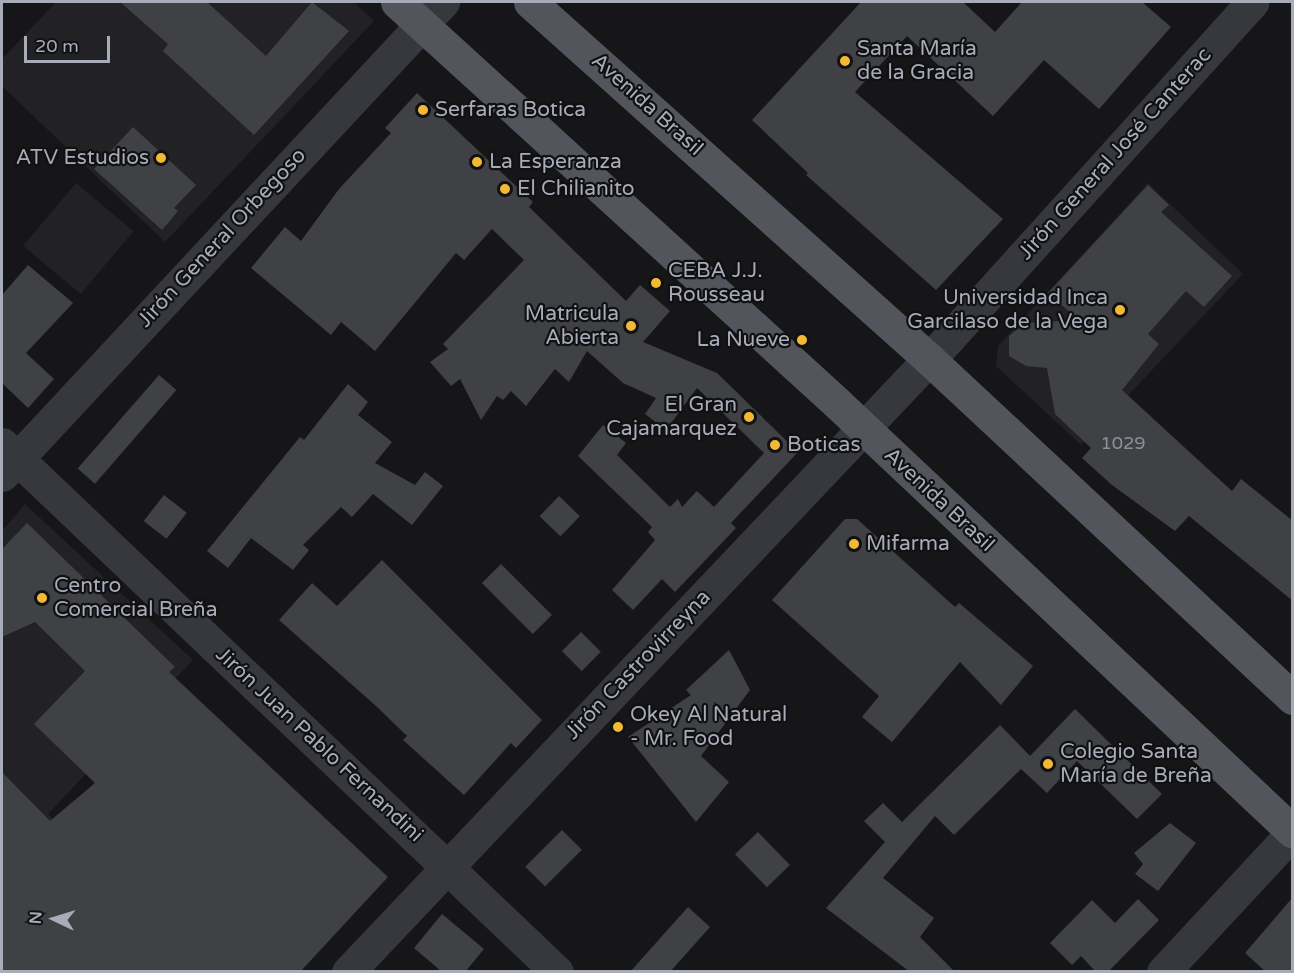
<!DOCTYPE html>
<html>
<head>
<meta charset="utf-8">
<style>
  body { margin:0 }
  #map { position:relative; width:1294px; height:973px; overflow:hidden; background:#161618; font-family:"Varela Round",sans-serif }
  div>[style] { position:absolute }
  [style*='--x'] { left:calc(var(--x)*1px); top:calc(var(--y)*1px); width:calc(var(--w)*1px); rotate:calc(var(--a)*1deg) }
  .built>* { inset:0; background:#222225; transform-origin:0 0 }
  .building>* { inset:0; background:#404145; transform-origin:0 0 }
  .minor>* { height:33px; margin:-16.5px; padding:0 16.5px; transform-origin:16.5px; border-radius:16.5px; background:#37383d }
  .major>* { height:33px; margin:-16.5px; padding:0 16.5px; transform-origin:16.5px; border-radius:16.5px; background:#53555c }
  .dots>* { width:16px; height:16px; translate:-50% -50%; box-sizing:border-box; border:3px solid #111113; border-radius:50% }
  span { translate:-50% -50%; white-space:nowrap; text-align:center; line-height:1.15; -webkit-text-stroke:4.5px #111113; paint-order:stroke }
  .number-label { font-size:18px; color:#8e919b }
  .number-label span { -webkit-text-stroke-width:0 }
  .poi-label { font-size:21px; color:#a8acb8 }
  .left { translate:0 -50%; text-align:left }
  .right { translate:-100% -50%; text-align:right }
  .street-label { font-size:21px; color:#a8acb8 }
  .frame { position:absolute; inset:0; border:3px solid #a8acb8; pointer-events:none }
  .north { position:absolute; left:24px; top:889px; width:60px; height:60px; -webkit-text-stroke:4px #111113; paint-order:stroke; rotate:274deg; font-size:16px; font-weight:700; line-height:24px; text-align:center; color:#a8acb8 }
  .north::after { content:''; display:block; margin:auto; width:21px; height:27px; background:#a8acb8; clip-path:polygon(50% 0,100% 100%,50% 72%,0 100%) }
  .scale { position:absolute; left:24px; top:36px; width:86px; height:27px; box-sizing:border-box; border:3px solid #a8acb8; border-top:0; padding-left:8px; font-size:18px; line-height:21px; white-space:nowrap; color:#a8acb8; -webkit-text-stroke:4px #111113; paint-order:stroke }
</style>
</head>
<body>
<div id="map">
  <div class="built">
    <div style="clip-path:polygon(56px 2px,354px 2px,374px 21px,165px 242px,2px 86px,2px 59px)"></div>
    <div style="left:76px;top:183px;width:75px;height:82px;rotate:40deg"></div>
    <div style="clip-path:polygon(1148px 183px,1243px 274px,1081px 445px,996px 366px,998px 346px)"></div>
    <div style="clip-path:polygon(25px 504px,193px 660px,48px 814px,201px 971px,2px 971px,2px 531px)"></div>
  </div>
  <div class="building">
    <div style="clip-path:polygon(120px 2px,207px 2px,266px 56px,312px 2px,349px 31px,254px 135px,163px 51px,168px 44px)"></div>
    <div style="clip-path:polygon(861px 2px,963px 2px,995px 32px,1022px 2px,1142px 2px,1171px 27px,1099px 109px,1044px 60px,993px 116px,907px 36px,855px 92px,1003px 219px,936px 290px,806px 175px,808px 173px,752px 120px)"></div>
    <div style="clip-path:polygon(417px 93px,533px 202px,529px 207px,626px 301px,640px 285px,670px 311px,643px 342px,717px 373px,798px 452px,731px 523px,736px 528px,675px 592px,662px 579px,633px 610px,612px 590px,655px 540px,648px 532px,652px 527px,578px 456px,603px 425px,626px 443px,617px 455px,670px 507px,678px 499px,682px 507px,697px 491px,714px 507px,764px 453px,697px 388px,666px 430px,645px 414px,656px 398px,623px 383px,587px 351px,569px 382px,555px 369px,526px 406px,511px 391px,503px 400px,497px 396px,481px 420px,460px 379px,451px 386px,430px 362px,448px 349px,443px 344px,524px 260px,492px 229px,464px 260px,456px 253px,375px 351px,341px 322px,331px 335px,251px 268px,285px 227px,301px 241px,339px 189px,391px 133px,385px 128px)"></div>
    <div style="clip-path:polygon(133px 127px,196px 185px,174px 208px,178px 211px,162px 230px,94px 169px)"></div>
    <div style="clip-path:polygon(1148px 185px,1169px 205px,1161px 212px,1232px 276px,1204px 307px,1186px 291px,1148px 334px,1159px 344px,1122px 390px,1232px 491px,1241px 479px,1293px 521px,1293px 601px,1189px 516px,1175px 531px,1112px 485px,1082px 458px,1091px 448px,1055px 414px,1047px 368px,1026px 366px,1009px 356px,1009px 336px,1024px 323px,1079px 320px,1048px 293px)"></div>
    <div style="clip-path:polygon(28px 265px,73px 303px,26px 353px,54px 379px,28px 408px,2px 383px,2px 295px)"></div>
    <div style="left:159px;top:375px;width:23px;height:124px;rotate:41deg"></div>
    <div style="clip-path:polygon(348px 384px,368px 402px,358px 415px,392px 442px,375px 463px,415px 485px,425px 472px,443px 486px,412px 525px,373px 494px,352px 517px,341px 507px,303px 545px,309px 550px,293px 570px,251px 538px,228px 568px,207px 551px,300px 437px,304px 440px)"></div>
    <div style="left:164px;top:495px;width:29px;height:33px;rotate:38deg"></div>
    <div style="left:559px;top:496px;width:29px;height:28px;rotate:44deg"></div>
    <div style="clip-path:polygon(845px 519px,857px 519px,955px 607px,959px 603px,1033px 666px,1001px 705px,960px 662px,892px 742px,862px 717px,879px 696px,772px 600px)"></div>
    <div style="clip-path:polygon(27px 523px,175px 667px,169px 672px,388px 877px,300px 972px,2px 972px,2px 772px,50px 821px,95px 783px,34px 724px,85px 671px,35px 622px,2px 637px,2px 549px)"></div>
    <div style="clip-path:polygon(382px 560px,542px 720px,516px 748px,511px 743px,464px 795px,403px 740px,407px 736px,376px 706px,279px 620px,312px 583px,337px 606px)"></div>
    <div style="left:501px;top:564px;width:72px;height:27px;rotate:45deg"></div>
    <div style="left:581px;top:632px;width:28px;height:27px;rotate:45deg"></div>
    <div style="clip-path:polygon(729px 650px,750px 690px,701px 756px,729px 782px,696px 822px,628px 737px,691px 695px,686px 690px)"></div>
    <div style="clip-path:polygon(1075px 709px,1162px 794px,1137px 819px,1077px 761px,1047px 793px,1021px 769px,954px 835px,935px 816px,883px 878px,934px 918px,920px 937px,955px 972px,910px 972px,826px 908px,885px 842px,864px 821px,883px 803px,902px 822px,1000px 725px,1030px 756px)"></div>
    <div style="clip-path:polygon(1170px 823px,1196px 843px,1158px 891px,1135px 874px,1143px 864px,1134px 853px)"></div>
    <div style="left:562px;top:830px;width:28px;height:52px;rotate:45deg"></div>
    <div style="left:758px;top:832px;width:46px;height:32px;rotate:46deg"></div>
    <div style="clip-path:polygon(1293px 897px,1293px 972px,1266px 972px,1245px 953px)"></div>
    <div style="clip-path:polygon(1138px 899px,1159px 920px,1108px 972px,1096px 972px,1081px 956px,1072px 965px,1050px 943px,1092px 900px,1115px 923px)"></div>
    <div style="clip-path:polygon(688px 907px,710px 927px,670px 972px,630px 972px)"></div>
    <div style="clip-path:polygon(442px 914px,484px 949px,465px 972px,442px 972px,414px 948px)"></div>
  </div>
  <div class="minor">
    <div style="--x:2;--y:444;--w:766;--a:43.57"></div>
    <div style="--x:2;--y:475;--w:647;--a:-47.01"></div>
    <div style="--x:348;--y:972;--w:872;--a:-46.53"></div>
    <div style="--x:948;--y:339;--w:454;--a:-47.9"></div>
    <div style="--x:1163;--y:972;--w:190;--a:-47.1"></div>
  </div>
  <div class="major">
    <div style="--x:397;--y:2;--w:595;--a:42.34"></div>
    <div style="--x:837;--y:403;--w:625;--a:43.25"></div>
    <div style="--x:530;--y:2;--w:535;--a:41.82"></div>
    <div style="--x:929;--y:359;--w:497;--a:43"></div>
  </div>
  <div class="dots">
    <div style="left:845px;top:61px;background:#f3b933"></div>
    <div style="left:423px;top:110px;background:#f3b933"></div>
    <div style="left:161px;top:158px;background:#f3b933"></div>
    <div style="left:477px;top:162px;background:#f3b933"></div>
    <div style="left:505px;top:189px;background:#f3b933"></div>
    <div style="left:656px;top:283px;background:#f3b933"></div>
    <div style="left:1120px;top:310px;background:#f3b933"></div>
    <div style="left:631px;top:326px;background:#f3b933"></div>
    <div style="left:802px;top:340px;background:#f3b933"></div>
    <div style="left:749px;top:417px;background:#f3b933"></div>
    <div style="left:775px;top:445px;background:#f3b933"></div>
    <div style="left:854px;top:544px;background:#f3b933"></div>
    <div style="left:42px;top:598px;background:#f3b933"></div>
    <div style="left:618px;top:727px;background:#f3b933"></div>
    <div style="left:1048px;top:764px;background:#f3b933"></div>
  </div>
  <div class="number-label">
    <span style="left:1123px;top:443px">1029</span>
  </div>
  <div class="poi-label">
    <span class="left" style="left:857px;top:61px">Santa María<br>de la Gracia</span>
    <span class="left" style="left:435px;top:110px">Serfaras Botica</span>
    <span class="right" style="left:149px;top:158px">ATV Estudios</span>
    <span class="left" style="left:489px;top:162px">La Esperanza</span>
    <span class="left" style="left:517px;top:189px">El Chilianito</span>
    <span class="left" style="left:668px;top:283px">CEBA J.J.<br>Rousseau</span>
    <span class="right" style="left:1108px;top:310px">Universidad Inca<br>Garcilaso de la Vega</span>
    <span class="right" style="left:619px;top:326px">Matricula<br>Abierta</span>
    <span class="right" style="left:790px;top:340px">La Nueve</span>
    <span class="right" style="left:737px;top:417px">El Gran<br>Cajamarquez</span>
    <span class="left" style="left:787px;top:445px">Boticas</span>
    <span class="left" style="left:866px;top:544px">Mifarma</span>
    <span class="left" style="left:54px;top:598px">Centro<br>Comercial Breña</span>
    <span class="left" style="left:630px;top:727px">Okey Al Natural<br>- Mr. Food</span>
    <span class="left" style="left:1060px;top:764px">Colegio Santa<br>María de Breña</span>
  </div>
  <div class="street-label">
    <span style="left:647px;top:105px;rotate:42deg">Avenida Brasil</span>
    <span style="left:1115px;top:154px;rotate:-48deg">Jirón General José Canterac</span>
    <span style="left:222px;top:238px;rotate:-47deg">Jirón General Orbegoso</span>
    <span style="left:939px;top:500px;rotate:43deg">Avenida Brasil</span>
    <span style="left:638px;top:665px;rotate:-46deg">Jirón Castrovirreyna</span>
    <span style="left:319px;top:745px;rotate:43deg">Jirón Juan Pablo Fernandini</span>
  </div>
  <div class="frame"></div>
  <div class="north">N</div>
  <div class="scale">20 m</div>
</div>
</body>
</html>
